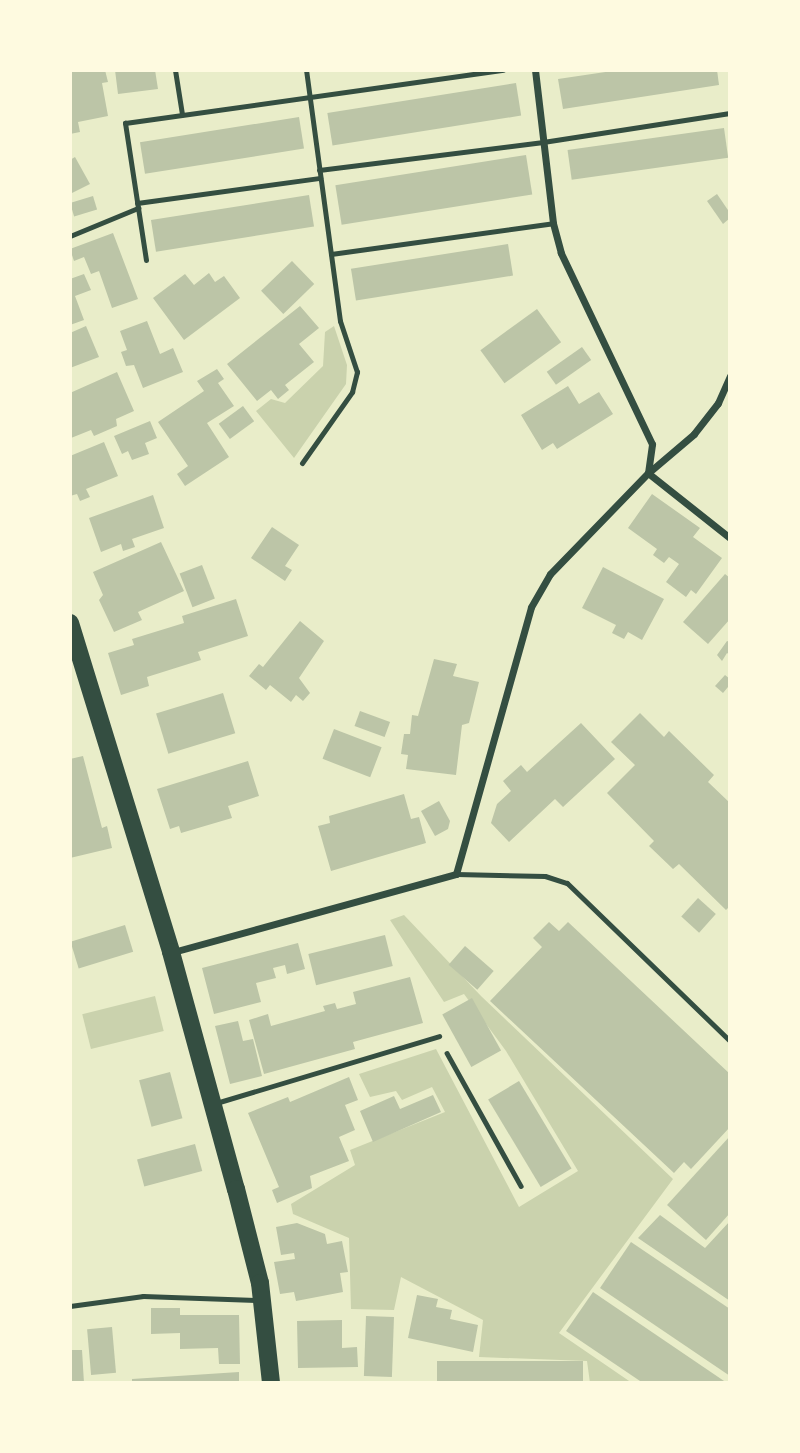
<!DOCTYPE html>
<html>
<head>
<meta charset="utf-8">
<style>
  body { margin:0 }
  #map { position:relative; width:800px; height:1453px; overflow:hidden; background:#e9edc9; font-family:Quicksand,sans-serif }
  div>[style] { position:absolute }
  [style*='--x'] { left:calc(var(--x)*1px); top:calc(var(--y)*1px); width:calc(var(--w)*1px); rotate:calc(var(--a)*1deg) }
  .green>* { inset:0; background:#cad2ad; transform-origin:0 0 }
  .building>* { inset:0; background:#bcc5a7; transform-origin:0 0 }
  .path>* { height:4.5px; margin:-2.25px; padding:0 2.25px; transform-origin:2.25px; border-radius:2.25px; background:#344e41 }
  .service>* { height:5px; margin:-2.5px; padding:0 2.5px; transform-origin:2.5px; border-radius:2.5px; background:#344e41 }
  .minor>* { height:7px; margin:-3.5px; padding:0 3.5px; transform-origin:3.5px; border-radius:3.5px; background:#344e41 }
  .primary>* { height:18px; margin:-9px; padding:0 9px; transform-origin:9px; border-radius:9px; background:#344e41 }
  span { translate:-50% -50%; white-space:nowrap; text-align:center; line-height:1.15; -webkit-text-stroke:6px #fefae0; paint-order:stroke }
  .frame { position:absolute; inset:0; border:72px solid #fefae0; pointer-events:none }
</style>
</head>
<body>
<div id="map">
  <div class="green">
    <div style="clip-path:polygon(334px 326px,347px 365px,346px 384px,294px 458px,256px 411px,271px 399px,285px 403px,323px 366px,325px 332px)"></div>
    <div style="clip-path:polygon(404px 915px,481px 996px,673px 1179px,559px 1333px,632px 1383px,590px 1383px,587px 1361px,479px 1357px,483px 1320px,401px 1277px,394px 1310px,351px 1309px,349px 1238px,293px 1214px,291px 1204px,355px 1165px,350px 1150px,445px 1112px,432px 1087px,402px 1100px,396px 1091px,370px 1097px,359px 1074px,436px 1049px,519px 1207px,578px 1171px,506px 1051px,464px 994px,444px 1002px,390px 920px)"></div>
    <div style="left:155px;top:996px;width:36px;height:75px;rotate:76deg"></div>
  </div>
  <div class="building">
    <div style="clip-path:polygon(70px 70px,105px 70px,108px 82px,102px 83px,108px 116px,78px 122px,80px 132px,70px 134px)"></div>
    <div style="clip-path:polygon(115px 70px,155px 70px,158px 89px,118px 94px)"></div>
    <div style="clip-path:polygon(619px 70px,717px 70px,719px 85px,563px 109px,558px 79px)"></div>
    <div style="left:516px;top:83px;width:33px;height:191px;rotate:81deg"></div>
    <div style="left:299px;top:117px;width:32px;height:161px;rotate:81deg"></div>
    <div style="left:724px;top:128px;width:30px;height:158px;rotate:82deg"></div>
    <div style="left:526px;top:155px;width:40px;height:193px;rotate:81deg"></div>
    <div style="clip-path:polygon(75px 157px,90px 184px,70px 194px,70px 160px)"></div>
    <div style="clip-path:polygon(717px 194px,730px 213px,730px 218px,723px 224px,707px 201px)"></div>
    <div style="left:309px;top:195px;width:32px;height:160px;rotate:81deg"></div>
    <div style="left:93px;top:196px;width:14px;height:24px;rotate:73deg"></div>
    <div style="clip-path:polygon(113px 233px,138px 299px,112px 308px,99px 271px,91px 274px,84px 257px,74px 261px,70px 249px)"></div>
    <div style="left:508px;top:244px;width:32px;height:159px;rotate:81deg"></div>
    <div style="left:292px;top:261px;width:32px;height:43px;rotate:46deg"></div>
    <div style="clip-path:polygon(209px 273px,215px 282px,224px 276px,240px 298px,184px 340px,153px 298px,185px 274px,194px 285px)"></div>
    <div style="clip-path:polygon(84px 274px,91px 290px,75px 296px,84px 320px,70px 325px,70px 279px)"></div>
    <div style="clip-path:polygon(300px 306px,319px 328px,299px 344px,314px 362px,285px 385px,289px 390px,278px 399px,271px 390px,257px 401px,227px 364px)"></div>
    <div style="left:537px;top:309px;width:41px;height:70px;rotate:54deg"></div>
    <div style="clip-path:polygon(147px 321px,160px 354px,173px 348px,183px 372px,143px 388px,134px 365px,126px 366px,121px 352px,127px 350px,120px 331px)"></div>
    <div style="clip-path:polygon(86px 326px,99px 357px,70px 368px,70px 333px)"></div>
    <div style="left:582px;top:347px;width:16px;height:43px;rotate:55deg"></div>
    <div style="clip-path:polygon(217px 369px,224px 379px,218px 383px,234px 406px,207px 423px,229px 457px,185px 486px,177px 474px,188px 466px,158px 422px,204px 391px,197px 381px)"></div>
    <div style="clip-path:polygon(117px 372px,134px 411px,116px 419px,117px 426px,94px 436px,91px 430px,71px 438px,70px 393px)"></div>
    <div style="clip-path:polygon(568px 386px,579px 404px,599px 392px,613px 414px,557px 449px,553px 443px,542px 450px,521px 415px)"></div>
    <div style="left:243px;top:406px;width:19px;height:30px;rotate:54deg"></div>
    <div style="clip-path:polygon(150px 421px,157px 438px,145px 443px,149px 454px,132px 460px,128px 451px,122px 454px,114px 436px)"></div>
    <div style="clip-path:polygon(104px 442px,118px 476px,86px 489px,90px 497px,80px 501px,77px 494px,70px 496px,70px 456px)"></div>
    <div style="clip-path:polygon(652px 494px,700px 528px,693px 537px,722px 558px,696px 594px,691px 590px,686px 597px,666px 582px,679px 564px,669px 557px,664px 563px,653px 555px,657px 549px,628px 528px)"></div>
    <div style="clip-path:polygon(153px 495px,164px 528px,132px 539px,135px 547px,123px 551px,121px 544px,101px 552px,89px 518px)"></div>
    <div style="clip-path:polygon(272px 527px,299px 545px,285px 566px,292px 570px,285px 581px,251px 558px)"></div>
    <div style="clip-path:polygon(161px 542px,184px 591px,138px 612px,142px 620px,114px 632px,99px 600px,103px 595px,93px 572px)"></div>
    <div style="left:202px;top:565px;width:36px;height:24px;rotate:69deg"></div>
    <div style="clip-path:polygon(603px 567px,664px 599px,642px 640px,628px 632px,624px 639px,612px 633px,616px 625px,582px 608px)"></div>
    <div style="clip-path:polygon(725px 574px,730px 578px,730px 619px,708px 644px,683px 622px)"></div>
    <div style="clip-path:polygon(236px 599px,248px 636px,198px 652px,201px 660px,147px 677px,149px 686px,121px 695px,108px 653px,134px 645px,132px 639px,184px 623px,182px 616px)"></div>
    <div style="clip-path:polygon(300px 621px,324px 641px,299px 678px,310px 693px,303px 701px,296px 695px,291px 702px,270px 685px,266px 690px,249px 676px,259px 664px,263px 667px)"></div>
    <div style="clip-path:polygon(727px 641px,730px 642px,730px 655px,727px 653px,722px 661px,717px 655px)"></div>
    <div style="clip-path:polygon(434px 659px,457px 664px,453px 676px,479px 682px,469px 723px,462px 725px,456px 775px,406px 769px,408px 755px,401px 754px,404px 734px,410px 734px,412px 715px,418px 716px)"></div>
    <div style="clip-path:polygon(725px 675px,730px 679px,730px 689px,728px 687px,723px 693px,715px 686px)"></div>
    <div style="left:223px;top:693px;width:42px;height:70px;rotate:73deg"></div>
    <div style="left:360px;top:711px;width:32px;height:16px;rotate:20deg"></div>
    <div style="clip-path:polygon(640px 713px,664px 737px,669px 731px,714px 775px,708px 782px,730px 803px,730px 906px,726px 910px,679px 864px,673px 869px,649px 846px,654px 841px,607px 793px,635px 765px,611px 742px)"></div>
    <div style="clip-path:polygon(581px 723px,615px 759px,563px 807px,555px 799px,509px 842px,491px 823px,497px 804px,511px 791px,503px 781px,521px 765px,527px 772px)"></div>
    <div style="left:334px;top:729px;width:51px;height:32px;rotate:21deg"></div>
    <div style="clip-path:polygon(83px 756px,102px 828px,107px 826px,112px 848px,70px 858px,70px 759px)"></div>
    <div style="clip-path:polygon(248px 761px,259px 796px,228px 806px,232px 818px,181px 833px,179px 826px,170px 829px,157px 789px)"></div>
    <div style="clip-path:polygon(404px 794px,411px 819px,419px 817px,426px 843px,331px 871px,318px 826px,330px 823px,329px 816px)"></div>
    <div style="clip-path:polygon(439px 801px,450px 821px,448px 829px,435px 836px,421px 811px)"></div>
    <div style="left:698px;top:898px;width:24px;height:25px;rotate:42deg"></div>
    <div style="clip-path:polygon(549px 922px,559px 931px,568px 922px,730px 1074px,730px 1127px,691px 1169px,684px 1162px,674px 1173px,490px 1001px,542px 947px,533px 938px)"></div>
    <div style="left:125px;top:925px;width:28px;height:57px;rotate:73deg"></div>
    <div style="left:385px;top:935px;width:32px;height:79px;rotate:76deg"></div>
    <div style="clip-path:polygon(298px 943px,305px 969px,287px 974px,285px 965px,273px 968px,276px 978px,256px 983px,261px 1002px,214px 1014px,202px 968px)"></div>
    <div style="left:465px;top:946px;width:38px;height:25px;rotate:41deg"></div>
    <div style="clip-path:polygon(410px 977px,423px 1023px,353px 1042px,355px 1049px,264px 1074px,249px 1020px,268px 1014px,271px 1026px,325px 1011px,323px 1006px,335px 1003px,337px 1009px,356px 1004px,353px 992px)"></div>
    <div style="left:472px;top:998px;width:60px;height:34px;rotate:61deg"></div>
    <div style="clip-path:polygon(238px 1021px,243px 1041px,253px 1039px,262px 1076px,230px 1084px,215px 1026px)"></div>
    <div style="left:170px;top:1072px;width:48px;height:32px;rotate:75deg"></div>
    <div style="clip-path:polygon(349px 1077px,358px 1100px,345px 1105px,355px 1130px,339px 1137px,349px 1161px,310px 1176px,312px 1188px,277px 1203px,272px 1190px,279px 1187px,248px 1113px,288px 1097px,290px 1102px)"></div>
    <div style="left:519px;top:1081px;width:102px;height:36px;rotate:59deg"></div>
    <div style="clip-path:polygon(433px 1095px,441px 1112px,373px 1142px,360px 1111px,394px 1096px,400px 1109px)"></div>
    <div style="clip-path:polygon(730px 1136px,730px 1213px,706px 1240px,667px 1205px)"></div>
    <div style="left:195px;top:1144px;width:28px;height:60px;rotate:75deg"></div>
    <div style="clip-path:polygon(660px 1215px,705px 1248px,730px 1221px,730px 1301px,638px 1238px)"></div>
    <div style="clip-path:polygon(297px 1223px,325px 1234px,327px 1244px,342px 1241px,348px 1272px,340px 1273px,343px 1292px,296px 1301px,294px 1292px,280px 1294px,274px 1262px,295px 1259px,294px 1253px,281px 1255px,276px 1227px)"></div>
    <div style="clip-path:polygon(631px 1242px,730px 1309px,730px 1376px,600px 1288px)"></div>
    <div style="clip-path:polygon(593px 1292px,727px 1383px,643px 1383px,566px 1331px)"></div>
    <div style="clip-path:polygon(417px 1295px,438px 1299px,436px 1307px,452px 1310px,450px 1319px,478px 1325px,473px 1352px,408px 1338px)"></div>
    <div style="clip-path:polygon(151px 1308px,180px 1308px,180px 1315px,239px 1315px,240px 1364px,219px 1364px,218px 1348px,180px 1349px,180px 1333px,151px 1334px)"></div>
    <div style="left:366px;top:1316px;width:28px;height:60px;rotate:2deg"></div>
    <div style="clip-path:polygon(342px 1320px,342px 1348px,357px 1347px,358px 1367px,298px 1368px,297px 1321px)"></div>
    <div style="left:112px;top:1327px;width:46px;height:25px;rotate:85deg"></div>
    <div style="clip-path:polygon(70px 1350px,82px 1350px,84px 1383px,70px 1383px)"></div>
    <div style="left:583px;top:1361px;width:22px;height:146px;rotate:90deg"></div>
    <div style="clip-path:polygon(239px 1372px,239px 1383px,132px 1383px,132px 1379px)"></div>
  </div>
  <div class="path">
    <div style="--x:447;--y:1053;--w:152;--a:60.9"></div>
  </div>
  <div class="service">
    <div style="--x:175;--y:70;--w:45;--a:81"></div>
    <div style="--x:730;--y:70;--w:1;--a:90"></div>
    <div style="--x:319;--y:170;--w:226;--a:-7.1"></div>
    <div style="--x:543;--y:142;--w:189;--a:-8.8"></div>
    <div style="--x:137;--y:203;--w:185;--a:-7.8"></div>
    <div style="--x:70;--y:236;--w:74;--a:-22.4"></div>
    <div style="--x:331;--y:254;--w:224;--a:-7.9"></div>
    <div style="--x:146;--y:260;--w:139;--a:-98.7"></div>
    <div style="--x:125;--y:123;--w:382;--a:-8"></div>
    <div style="--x:302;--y:463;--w:87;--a:-54.8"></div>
    <div style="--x:352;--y:392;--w:21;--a:-76"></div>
    <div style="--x:357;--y:372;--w:54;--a:-108.4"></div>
    <div style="--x:340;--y:321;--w:253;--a:-97.7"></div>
    <div style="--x:456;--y:874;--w:89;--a:1.3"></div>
    <div style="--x:545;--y:876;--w:23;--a:18"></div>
    <div style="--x:567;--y:883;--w:227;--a:44.1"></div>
    <div style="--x:216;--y:1103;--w:233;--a:-16.7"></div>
    <div style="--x:70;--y:1306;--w:74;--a:-7.8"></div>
    <div style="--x:143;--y:1296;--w:116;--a:2"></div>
  </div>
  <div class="minor">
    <div style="--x:730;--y:376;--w:30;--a:114"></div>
    <div style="--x:718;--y:403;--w:39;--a:128"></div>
    <div style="--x:694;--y:434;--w:60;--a:139.7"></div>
    <div style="--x:648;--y:473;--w:105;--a:38.4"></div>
    <div style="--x:173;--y:952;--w:294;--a:-15.4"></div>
    <div style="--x:456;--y:874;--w:277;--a:-74.3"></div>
    <div style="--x:531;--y:607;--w:38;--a:-60"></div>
    <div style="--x:550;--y:574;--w:141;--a:-45.9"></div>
    <div style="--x:648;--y:473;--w:29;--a:-82"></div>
    <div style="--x:652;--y:444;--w:212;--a:-115.5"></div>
    <div style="--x:561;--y:253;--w:31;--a:-105"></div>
    <div style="--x:553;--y:223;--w:154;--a:-96.7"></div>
  </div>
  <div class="primary">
    <div style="--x:70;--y:623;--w:344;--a:72.9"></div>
    <div style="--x:171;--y:952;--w:246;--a:74.7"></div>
    <div style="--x:236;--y:1189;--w:97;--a:75.7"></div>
    <div style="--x:260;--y:1283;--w:101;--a:83.7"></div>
  </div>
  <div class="frame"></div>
</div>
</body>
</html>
